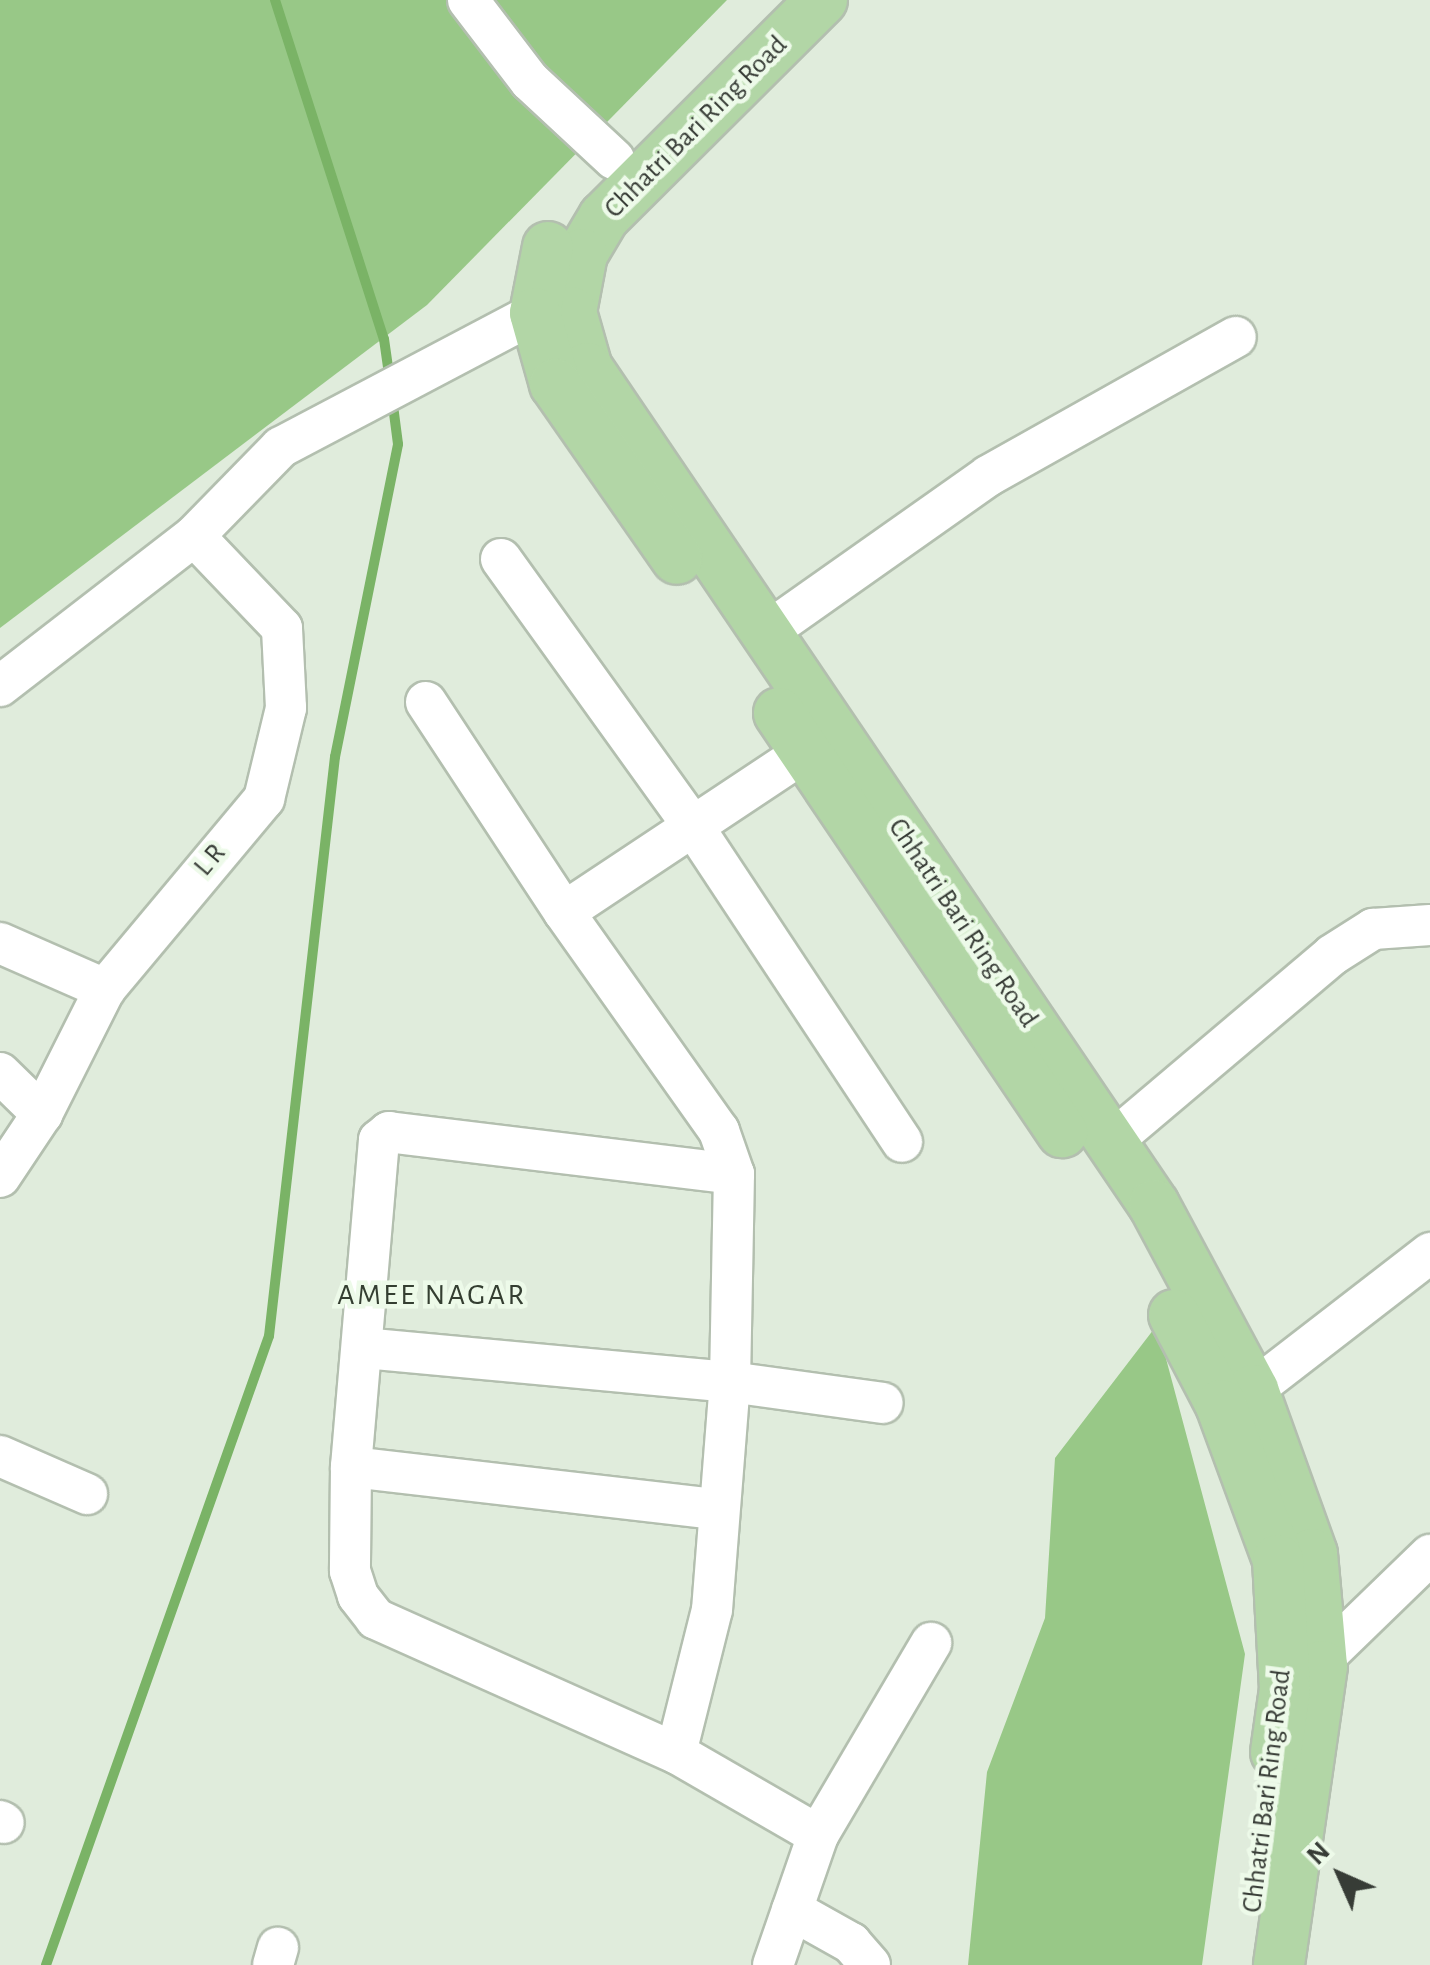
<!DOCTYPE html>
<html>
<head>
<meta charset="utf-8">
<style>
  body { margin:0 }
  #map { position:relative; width:1430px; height:1965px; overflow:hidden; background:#e0ecdc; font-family:"Alegreya Sans",sans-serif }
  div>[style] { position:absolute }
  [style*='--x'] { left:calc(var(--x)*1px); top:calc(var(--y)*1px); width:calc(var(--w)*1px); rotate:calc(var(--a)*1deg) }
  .green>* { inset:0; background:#98c887 }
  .stream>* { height:10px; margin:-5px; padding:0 5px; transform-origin:5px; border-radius:5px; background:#7ab366 }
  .roads { filter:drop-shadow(2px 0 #b3bfaf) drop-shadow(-2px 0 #b3bfaf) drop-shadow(0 2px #b3bfaf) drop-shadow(0 -2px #b3bfaf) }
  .minor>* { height:40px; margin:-20px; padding:0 20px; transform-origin:20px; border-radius:20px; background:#fff }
  .major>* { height:50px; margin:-25px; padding:0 25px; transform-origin:25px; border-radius:25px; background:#b2d6a6 }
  span { translate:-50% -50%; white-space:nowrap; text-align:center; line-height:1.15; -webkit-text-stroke:9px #edfae9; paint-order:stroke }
  .street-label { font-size:28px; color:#373c36 }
  .neighbourhood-label { font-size:30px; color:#343e31; letter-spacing:2.5px }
  .north { position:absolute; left:1290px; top:1825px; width:100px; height:100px; -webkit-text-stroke:8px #edfae9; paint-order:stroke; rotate:315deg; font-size:28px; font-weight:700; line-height:40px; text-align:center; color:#373c36 }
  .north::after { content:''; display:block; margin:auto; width:35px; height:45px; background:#373c36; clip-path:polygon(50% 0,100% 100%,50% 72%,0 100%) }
</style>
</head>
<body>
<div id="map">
  <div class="green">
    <div style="clip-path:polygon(0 0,727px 0,427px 305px,0 628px)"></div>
    <div style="clip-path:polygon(1157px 1325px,1245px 1654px,1202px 1965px,968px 1965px,987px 1772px,1045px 1618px,1055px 1458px)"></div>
  </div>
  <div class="stream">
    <div style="--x:275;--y:0;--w:356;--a:72.2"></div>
    <div style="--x:384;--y:339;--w:42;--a:81.9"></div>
    <div style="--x:46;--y:1965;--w:667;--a:-70.48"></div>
    <div style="--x:269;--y:1336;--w:583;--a:-83.5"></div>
    <div style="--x:335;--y:757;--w:319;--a:-78.6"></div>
    <div style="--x:398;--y:444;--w:46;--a:-97.4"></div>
  </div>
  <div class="roads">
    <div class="minor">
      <div style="--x:468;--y:0;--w:102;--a:52.6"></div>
      <div style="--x:530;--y:81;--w:115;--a:42.9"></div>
      <div style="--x:501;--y:559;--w:332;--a:54.3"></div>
      <div style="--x:695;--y:829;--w:375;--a:56.5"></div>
      <div style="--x:767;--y:632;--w:271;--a:-35.2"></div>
      <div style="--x:988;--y:476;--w:284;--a:-29.3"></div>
      <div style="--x:0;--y:686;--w:245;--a:-37.7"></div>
      <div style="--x:194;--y:536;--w:124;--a:-45.7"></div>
      <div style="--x:281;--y:447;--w:287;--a:-27.8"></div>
      <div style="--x:426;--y:702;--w:251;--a:56.7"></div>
      <div style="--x:0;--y:943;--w:115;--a:23.7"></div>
      <div style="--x:0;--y:1073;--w:59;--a:44.3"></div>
      <div style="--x:1111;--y:1142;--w:289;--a:-40.2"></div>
      <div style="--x:1332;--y:955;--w:49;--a:-32.4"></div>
      <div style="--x:1373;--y:929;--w:57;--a:-4"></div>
      <div style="--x:734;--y:1174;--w:348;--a:-173.1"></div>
      <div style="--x:389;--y:1132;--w:13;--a:141"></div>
      <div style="--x:379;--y:1140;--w:328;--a:94.9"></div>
      <div style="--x:351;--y:1467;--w:104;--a:90.6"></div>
      <div style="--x:350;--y:1571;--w:26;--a:72"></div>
      <div style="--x:358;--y:1596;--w:29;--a:52"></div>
      <div style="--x:376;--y:1619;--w:329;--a:24.1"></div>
      <div style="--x:676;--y:1753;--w:164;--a:30"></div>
      <div style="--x:0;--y:1177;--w:76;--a:-56.3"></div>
      <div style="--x:42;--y:1114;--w:140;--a:-63.3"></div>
      <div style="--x:105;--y:989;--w:248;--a:-50.1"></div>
      <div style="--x:264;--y:799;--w:94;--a:-76.4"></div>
      <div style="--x:286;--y:708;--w:80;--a:-92.9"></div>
      <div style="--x:282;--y:628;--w:127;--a:-133.7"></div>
      <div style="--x:363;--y:1348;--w:369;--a:5.3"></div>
      <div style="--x:730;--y:1382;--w:154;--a:7.8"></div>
      <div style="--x:1253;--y:1390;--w:224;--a:-37.7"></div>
      <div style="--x:0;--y:1456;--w:95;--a:23.6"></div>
      <div style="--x:351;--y:1467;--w:367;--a:6.6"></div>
      <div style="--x:1305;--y:1676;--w:174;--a:-44.1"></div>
      <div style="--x:676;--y:1753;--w:147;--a:-75.9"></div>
      <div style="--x:712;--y:1610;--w:229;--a:-85.5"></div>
      <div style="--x:730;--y:1382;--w:208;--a:-88.9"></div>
      <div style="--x:734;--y:1174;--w:46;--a:-109.2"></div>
      <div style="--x:719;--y:1131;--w:268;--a:-125.3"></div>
      <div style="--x:564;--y:912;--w:289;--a:-33.6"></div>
      <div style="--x:0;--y:1821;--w:4;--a:27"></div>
      <div style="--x:792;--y:1910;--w:68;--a:29.2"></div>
      <div style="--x:851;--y:1943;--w:29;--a:49"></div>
      <div style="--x:273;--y:1965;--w:18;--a:-74"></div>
      <div style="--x:773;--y:1965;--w:138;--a:-70.9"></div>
      <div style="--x:818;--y:1835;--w:223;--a:-59.5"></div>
    </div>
    <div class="major">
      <div style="--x:822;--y:0;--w:308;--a:135.1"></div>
      <div style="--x:604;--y:217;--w:43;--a:120.7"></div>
      <div style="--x:582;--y:254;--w:59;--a:100.7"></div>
      <div style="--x:571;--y:312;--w:58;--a:74.1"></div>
      <div style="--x:587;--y:368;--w:1011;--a:55.89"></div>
      <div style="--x:1154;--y:1205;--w:210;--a:61.8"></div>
      <div style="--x:1253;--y:1390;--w:174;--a:70.2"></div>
      <div style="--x:1312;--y:1554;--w:112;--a:84.9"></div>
      <div style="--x:1322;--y:1666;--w:302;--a:98.2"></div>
      <div style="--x:548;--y:247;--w:67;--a:101.1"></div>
      <div style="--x:535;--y:313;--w:74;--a:74.3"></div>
      <div style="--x:555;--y:384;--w:213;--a:55.1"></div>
      <div style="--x:779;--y:713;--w:506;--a:55.96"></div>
      <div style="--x:1174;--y:1315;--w:102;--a:62.4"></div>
      <div style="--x:1221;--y:1405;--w:165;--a:69.8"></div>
      <div style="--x:1278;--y:1560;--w:129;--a:86.9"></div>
      <div style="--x:1285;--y:1689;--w:64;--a:98.1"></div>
    </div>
  </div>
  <div class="street-label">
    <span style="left:696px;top:127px;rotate:-45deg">Chhatri Bari Ring Road</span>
    <span style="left:210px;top:860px;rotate:-50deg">L R</span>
    <span style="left:963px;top:923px;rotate:56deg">Chhatri Bari Ring Road</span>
    <span style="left:1267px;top:1791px;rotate:-83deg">Chhatri Bari Ring Road</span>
  </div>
  <div class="neighbourhood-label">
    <span style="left:432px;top:1295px">AMEE NAGAR</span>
  </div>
  <div class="north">N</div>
</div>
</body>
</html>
